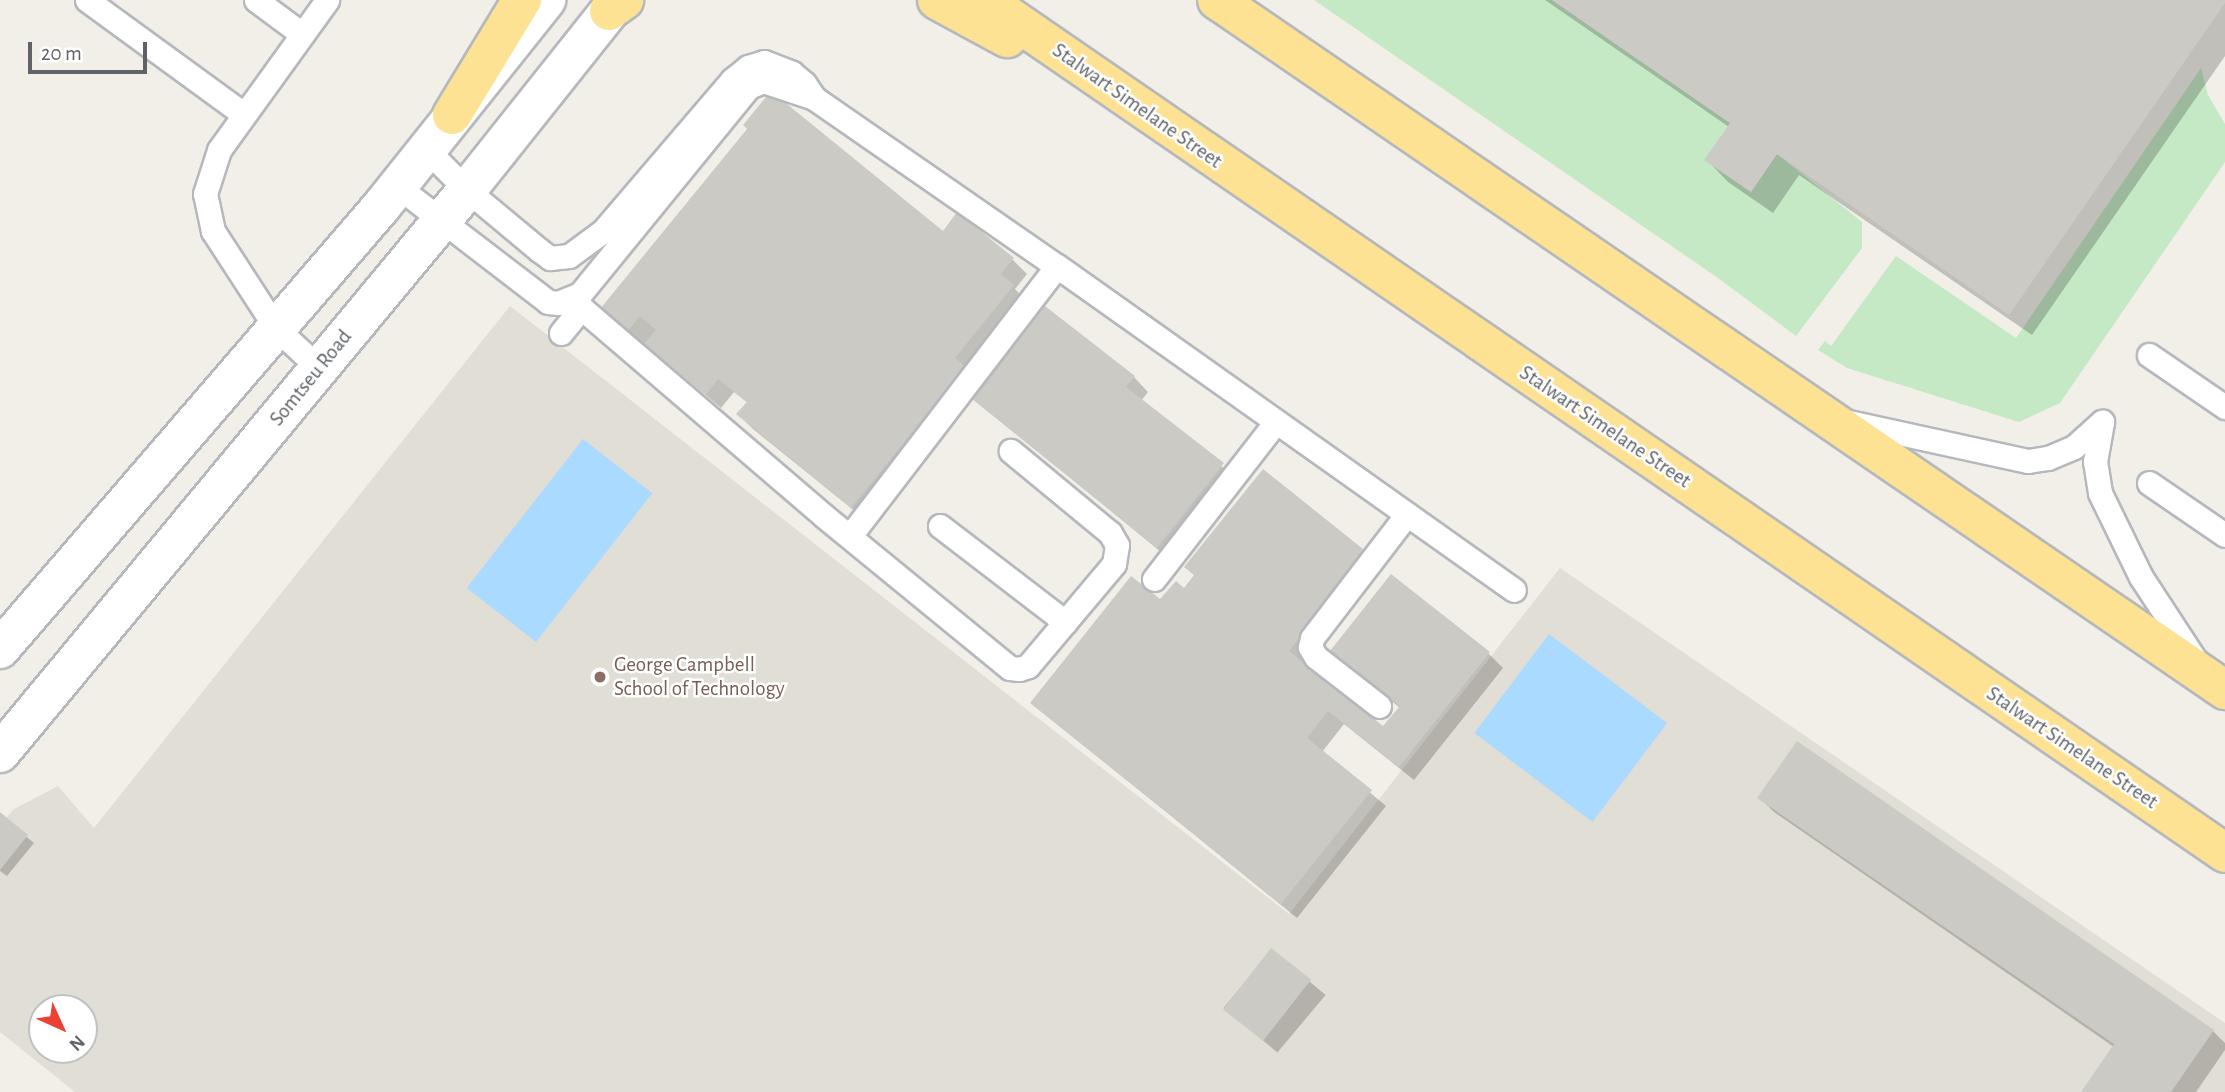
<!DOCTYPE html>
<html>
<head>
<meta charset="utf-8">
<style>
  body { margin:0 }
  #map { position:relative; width:2225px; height:1092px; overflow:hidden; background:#f1efe8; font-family:"Alegreya Sans",sans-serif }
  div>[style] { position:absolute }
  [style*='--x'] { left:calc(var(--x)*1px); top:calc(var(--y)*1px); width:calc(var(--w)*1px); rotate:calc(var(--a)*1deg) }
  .education>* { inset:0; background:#e1ded6 }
  .green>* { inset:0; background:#c5e8c5 }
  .water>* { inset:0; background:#aadaff; transform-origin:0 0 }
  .shadow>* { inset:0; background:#0003; transform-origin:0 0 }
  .building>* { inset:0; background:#cccac5; transform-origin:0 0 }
  .roads { filter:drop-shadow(2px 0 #b5b8bc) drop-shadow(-2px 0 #b5b8bc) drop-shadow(0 2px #b5b8bc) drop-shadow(0 -2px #b5b8bc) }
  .lane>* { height:23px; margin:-11.5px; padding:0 11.5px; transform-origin:11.5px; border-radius:11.5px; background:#fff }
  .secondary>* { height:38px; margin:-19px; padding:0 19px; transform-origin:19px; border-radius:19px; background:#fff }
  .highway>* { height:38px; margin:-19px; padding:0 19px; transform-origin:19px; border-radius:19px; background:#fde293 }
  .dots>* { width:19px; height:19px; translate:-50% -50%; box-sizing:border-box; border:4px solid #fff; border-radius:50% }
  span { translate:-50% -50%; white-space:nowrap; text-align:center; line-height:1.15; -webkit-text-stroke:5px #fff; paint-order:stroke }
  .street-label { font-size:21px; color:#5f6368 }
  .education-label { font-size:21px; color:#785e54 }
  .left { translate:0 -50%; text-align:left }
  .north { position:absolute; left:28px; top:994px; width:70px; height:70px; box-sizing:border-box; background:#fff; border:2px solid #bfc1c3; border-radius:50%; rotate:135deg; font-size:19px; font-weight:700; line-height:28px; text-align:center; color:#5f6368 }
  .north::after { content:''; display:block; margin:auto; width:24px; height:32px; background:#ea4335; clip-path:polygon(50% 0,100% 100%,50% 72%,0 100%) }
  .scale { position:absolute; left:28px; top:42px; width:119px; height:32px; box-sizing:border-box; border:4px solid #5f6368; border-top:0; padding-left:9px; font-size:21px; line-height:24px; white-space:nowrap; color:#5f6368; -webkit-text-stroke:5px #fff; paint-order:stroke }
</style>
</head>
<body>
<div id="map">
  <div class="education">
    <div style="clip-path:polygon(evenodd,510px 306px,1289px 914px,1560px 568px,2225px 1023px,2225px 1092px,75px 1092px,0 1032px,0 825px,14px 809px,58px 786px,94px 828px,510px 306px,42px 1008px,84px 1008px,84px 1050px,42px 1050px,42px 1008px)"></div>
  </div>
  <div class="green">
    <div style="clip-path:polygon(1314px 0,1552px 0,1730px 123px,1705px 160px,1751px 192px,1777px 154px,1862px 222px,1862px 248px,1796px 336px,1718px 278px)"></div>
    <div style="clip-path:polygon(2201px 68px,2208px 95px,2225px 124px,2225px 162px,2060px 403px,2019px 422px,1847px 368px,1818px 350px,1825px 341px,1831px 346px,1896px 256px,2016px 338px)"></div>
  </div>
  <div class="water">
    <div style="left:583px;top:439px;width:88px;height:189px;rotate:38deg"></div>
    <div style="left:1549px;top:634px;width:148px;height:124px;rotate:37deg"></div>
  </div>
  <div class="shadow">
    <div style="clip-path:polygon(1545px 0,2225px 0,2225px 56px,2032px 335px,1799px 175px,1773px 213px,1728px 182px,1707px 160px,1729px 127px)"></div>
    <div style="clip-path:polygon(943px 233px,1013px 260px,1027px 274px,1015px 289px,1027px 301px,867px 521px,753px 429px,738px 414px,748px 403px,734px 392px,721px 408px,603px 309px)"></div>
    <div style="clip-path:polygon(1134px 377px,1148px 392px,1141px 401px,1237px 479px,1172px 561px,974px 399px)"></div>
    <div style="clip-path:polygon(1367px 554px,1382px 569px,1304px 665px,1383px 729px,1400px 708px,1332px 651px,1489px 654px,1503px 668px,1414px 780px,1344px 724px,1322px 752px,1386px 806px,1297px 918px,1032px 703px,1161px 602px,1184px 590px,1195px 576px,1186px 567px)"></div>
    <div style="clip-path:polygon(1797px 743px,2213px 1031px,2225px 1043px,2225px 1050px,2196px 1092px,2083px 1092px,2114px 1047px,1774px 812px,1760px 798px)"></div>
    <div style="clip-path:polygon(0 815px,34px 843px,7px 876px,0 871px)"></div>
    <div style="left:1272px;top:950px;width:70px;height:75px;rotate:40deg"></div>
  </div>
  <div class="building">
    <div style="clip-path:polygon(1552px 0,2225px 0,2225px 3px,2009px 315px,1777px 154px,1751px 192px,1704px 160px,1730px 123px)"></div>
    <div style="clip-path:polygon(771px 91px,943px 231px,957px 212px,1014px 258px,1001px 274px,1014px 285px,955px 358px,966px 367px,851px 508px,736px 414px,747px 402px,718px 379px,706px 395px,644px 344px,656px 330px,640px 316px,627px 332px,600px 309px,747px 129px,743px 125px)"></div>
    <div style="clip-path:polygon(1045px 306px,1135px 376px,1126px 387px,1224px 463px,1157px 548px,972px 399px)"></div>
    <div style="clip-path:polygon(1263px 469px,1368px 553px,1289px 651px,1383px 726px,1400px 706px,1330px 651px,1391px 574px,1490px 652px,1399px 767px,1328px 711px,1307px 738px,1372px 790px,1281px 904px,1030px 703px,1131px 576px,1160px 599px,1176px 581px,1184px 588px,1194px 575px,1184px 567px)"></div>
    <div style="clip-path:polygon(1797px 741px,2214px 1030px,2171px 1092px,2081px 1092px,2114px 1044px,1757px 798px)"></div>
    <div style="clip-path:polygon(0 812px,28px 835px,0 870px)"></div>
    <div style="left:1271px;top:948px;width:51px;height:78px;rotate:38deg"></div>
  </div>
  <div class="roads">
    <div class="lane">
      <div style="--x:87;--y:0;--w:192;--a:36.1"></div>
      <div style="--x:256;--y:0;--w:57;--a:36.5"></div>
      <div style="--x:426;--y:149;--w:58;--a:45"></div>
      <div style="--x:467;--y:190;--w:94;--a:39.8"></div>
      <div style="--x:539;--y:250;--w:14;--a:36"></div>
      <div style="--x:550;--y:258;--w:19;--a:-6"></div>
      <div style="--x:569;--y:256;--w:42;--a:-36.3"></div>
      <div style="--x:603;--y:231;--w:199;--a:-49.5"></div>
      <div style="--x:732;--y:80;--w:21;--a:-39"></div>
      <div style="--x:748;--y:67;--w:17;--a:-17"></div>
      <div style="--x:764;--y:62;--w:30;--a:21"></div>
      <div style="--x:792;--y:73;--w:16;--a:40"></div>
      <div style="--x:804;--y:83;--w:18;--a:56"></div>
      <div style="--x:814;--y:98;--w:295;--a:34.7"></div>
      <div style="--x:1057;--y:266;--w:340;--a:127.5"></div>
      <div style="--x:397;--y:186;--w:190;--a:37.5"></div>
      <div style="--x:548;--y:302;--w:10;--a:6"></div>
      <div style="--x:558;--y:303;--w:24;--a:-22"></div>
      <div style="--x:580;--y:294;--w:267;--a:-50.8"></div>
      <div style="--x:749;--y:87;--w:15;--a:-23"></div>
      <div style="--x:763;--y:81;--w:54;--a:18.4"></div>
      <div style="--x:1057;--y:266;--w:560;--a:35.34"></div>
      <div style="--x:571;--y:299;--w:333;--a:40.6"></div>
      <div style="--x:824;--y:516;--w:240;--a:39.3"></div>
      <div style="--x:1010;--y:668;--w:9;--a:6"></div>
      <div style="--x:1019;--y:669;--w:9;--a:-18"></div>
      <div style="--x:1028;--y:666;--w:133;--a:-49.9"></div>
      <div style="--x:1114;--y:564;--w:19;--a:-81"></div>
      <div style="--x:1117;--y:545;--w:14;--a:-120"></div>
      <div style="--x:1110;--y:533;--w:129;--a:-140.4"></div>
      <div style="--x:561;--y:333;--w:32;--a:-51"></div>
      <div style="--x:2149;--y:355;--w:92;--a:34.4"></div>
      <div style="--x:319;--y:368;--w:59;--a:-137.1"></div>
      <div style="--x:276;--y:328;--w:116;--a:-123"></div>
      <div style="--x:213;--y:231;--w:38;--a:-102"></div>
      <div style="--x:205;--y:194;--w:46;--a:-72.3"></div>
      <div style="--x:219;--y:150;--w:185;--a:-54.2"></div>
      <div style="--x:1844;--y:421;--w:188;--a:12.3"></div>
      <div style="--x:2028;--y:461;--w:20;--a:-9"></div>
      <div style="--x:2048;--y:458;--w:28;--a:-23"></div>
      <div style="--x:2074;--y:447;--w:38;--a:-42"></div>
      <div style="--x:2102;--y:422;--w:40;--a:100"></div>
      <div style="--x:2095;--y:461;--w:32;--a:81"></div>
      <div style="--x:2100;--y:493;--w:93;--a:64"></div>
      <div style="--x:2141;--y:577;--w:100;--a:56.8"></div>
      <div style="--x:2149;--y:483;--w:92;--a:34.4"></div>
      <div style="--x:940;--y:526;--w:158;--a:37.5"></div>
      <div style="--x:1154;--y:579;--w:199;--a:-52.2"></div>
      <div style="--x:1379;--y:706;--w:80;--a:-142.1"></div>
      <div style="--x:1316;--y:657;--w:12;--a:-121"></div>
      <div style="--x:1310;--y:647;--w:9;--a:-77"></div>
      <div style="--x:1312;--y:638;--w:156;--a:-52.5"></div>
    </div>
    <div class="secondary">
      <div style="--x:0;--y:649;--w:584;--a:-49.24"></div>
      <div style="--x:381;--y:207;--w:265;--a:-51.4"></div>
      <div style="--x:0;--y:753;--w:731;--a:-50.32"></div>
      <div style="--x:467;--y:190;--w:243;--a:-51.5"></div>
    </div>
    <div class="highway">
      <div style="--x:937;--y:0;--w:80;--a:28.5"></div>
      <div style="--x:985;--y:0;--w:1505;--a:34.52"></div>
      <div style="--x:1217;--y:0;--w:1222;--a:34.39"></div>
      <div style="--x:609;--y:11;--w:19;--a:-36"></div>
      <div style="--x:452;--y:115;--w:135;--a:-58.7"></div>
    </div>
  </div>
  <div class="dots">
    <div style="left:600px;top:677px;background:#8d6e63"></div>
  </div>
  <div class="street-label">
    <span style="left:1137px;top:106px;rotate:35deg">Stalwart Simelane Street</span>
    <span style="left:311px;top:378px;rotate:-51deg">Somtseu Road</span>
    <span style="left:1605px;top:427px;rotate:34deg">Stalwart Simelane Street</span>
    <span style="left:2072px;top:748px;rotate:34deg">Stalwart Simelane Street</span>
  </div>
  <div class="education-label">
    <span class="left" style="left:614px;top:677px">George Campbell<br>School of Technology</span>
  </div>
  <div class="north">N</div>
  <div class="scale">20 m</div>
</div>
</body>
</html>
